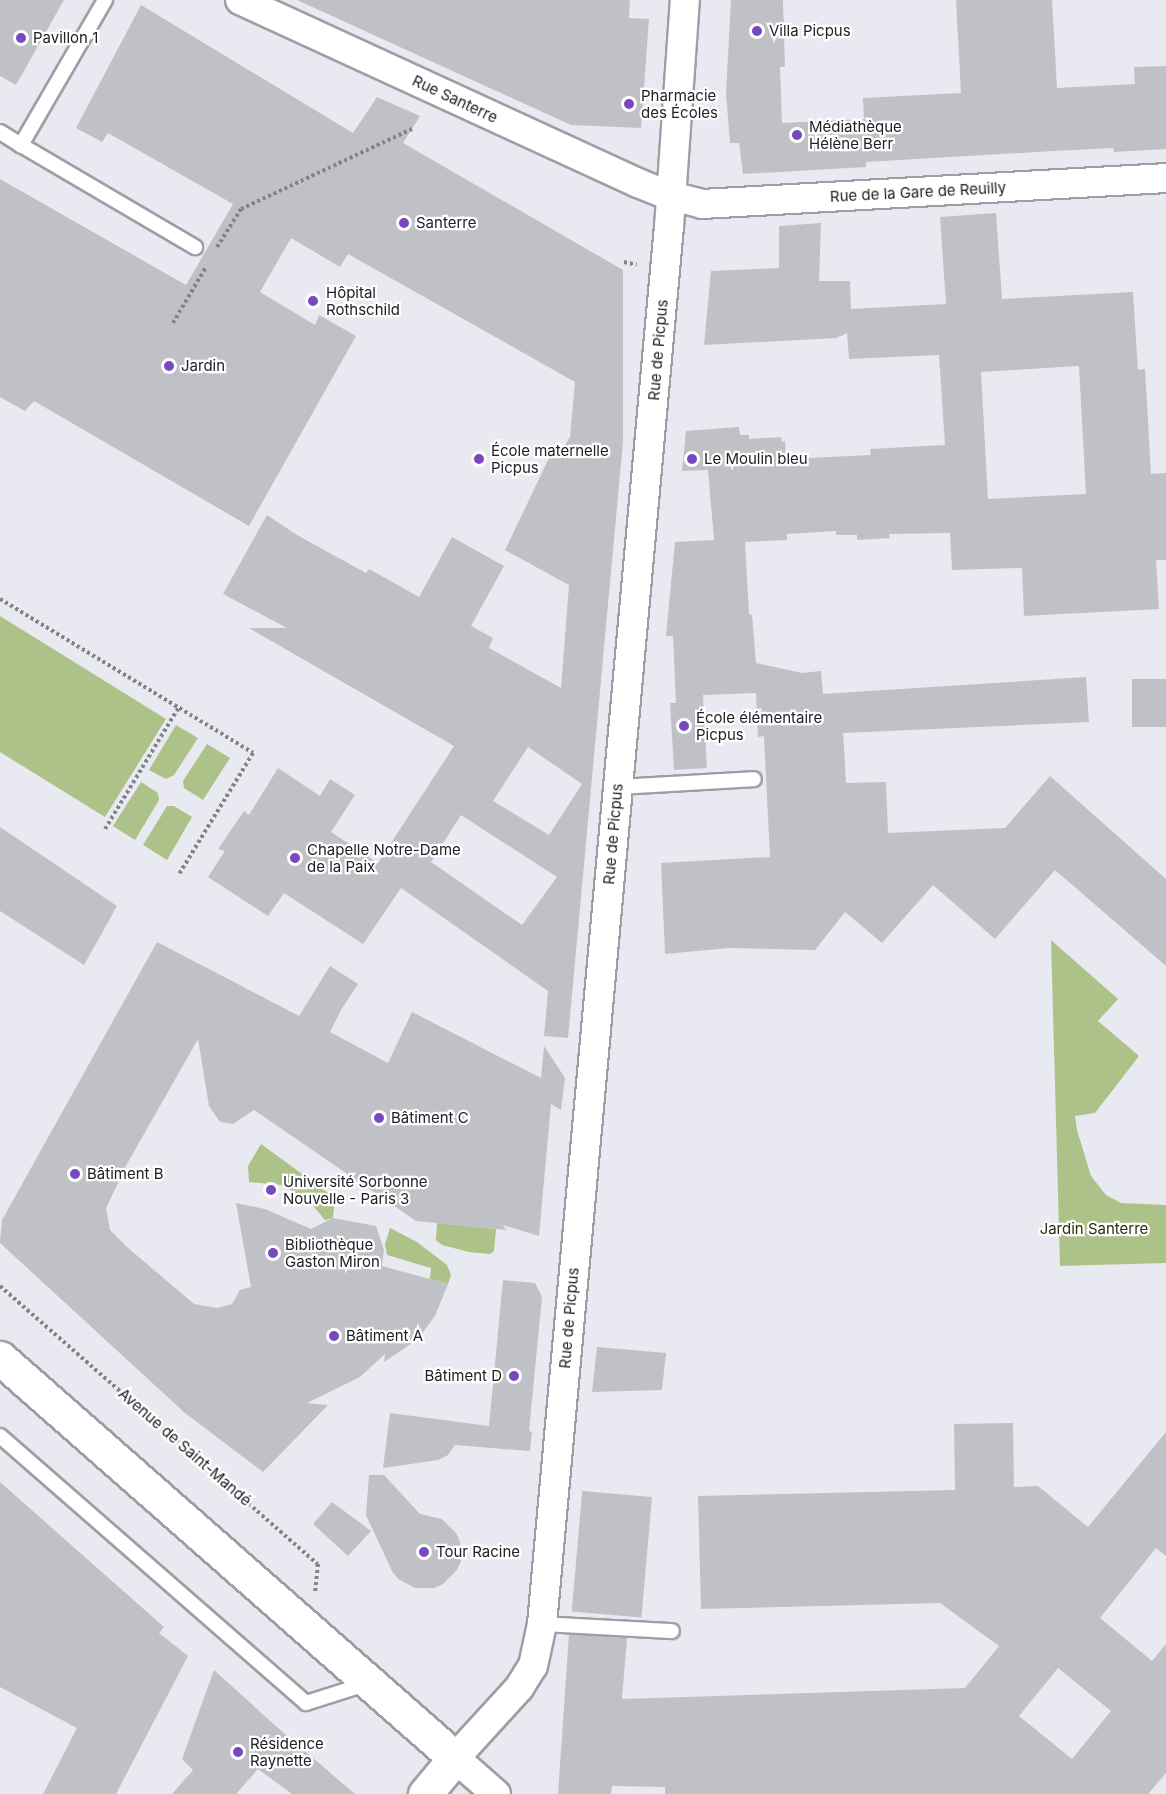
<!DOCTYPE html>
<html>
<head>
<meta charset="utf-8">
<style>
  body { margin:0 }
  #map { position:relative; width:1166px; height:1794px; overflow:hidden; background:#e9e9f1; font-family:Inter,sans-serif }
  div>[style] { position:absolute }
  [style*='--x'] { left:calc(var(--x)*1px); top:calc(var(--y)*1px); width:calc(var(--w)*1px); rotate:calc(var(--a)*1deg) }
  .green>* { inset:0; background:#adc288 }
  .building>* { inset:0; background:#c0c0c7; transform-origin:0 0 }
  .path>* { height:4px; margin-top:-2px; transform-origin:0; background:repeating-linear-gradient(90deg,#828287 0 3px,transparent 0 6px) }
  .roads { filter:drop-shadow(2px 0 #9e9ea6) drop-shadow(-2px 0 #9e9ea6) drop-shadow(0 2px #9e9ea6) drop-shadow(0 -2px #9e9ea6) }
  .lane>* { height:14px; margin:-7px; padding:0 7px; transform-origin:7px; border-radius:7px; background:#fff }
  .street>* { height:28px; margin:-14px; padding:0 14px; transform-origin:14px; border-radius:14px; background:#fff }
  .secondary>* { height:33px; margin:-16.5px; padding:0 16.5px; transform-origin:16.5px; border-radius:16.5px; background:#fff }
  .dots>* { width:16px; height:16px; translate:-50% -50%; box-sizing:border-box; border:3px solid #fff; border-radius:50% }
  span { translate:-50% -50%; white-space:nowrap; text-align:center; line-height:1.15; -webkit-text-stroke:4.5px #fff; paint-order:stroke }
  .poi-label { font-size:15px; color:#222225 }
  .left { translate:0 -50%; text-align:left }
  .right { translate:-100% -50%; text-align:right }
  .street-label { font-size:15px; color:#222225 }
  .park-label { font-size:15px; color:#252f0d }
</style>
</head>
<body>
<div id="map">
  <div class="green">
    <div style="clip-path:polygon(0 616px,166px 719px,105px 817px,0 752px)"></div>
    <div style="clip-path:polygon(176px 725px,198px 738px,174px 775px,166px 779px,149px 770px)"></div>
    <div style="clip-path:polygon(207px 744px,230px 758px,203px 800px,184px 788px,183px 781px)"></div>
    <div style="clip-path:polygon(141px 782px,158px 793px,159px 800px,135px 840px,113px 826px)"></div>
    <div style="clip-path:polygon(167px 806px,174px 806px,192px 817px,167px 860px,143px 845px)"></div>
    <div style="clip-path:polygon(1051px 940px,1118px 999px,1098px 1021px,1139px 1056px,1095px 1113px,1075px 1116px,1077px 1130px,1091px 1176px,1106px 1195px,1121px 1203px,1166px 1205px,1166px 1263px,1060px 1266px)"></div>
    <div style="clip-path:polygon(261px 1144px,335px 1198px,333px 1218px,325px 1220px,309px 1201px,282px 1185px,249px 1182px,248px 1166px)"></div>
    <div style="clip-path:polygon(437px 1223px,496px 1229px,494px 1251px,490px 1254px,469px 1252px,442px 1245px,436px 1240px)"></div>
    <div style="clip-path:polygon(390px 1228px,417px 1242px,447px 1265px,451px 1275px,448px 1284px,430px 1279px,431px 1268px,387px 1255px,385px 1244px)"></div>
  </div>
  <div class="building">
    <div style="clip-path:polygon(0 0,64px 0,16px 85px,0 76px)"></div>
    <div style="clip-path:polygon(297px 0,630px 0,629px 18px,649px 19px,641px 128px,571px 125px)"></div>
    <div style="clip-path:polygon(731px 0,783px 0,785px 67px,780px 67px,782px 123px,864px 119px,863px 98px,961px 93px,956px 0,1052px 0,1057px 88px,1135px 84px,1134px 67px,1166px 66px,1166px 149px,1114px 152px,1113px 148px,1054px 151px,866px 162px,866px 167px,743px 174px,739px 143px,730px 143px,726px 93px)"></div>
    <div style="clip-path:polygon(evenodd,141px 5px,353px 133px,377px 97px,420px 116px,403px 143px,623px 270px,623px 442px,568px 1038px,544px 1036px,548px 991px,401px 888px,363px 944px,284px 893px,268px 916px,208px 877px,225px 851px,218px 849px,244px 811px,249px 815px,278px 768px,320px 796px,330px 779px,355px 795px,331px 832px,378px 863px,454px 746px,249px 628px,287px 628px,223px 594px,267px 515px,297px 535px,366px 573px,369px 569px,419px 597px,452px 537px,504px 566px,471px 626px,493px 638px,489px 648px,561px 688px,569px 585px,505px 550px,550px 456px,562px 450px,570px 437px,575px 382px,348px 254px,340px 267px,291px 238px,260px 292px,315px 325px,319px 315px,356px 336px,249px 526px,34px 401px,25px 411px,0 397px,0 179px,186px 285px,233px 204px,108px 133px,102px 142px,76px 128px,141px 5px,528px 747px,582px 784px,549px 835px,493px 801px,528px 747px,141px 5px,461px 815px,557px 877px,522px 925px,431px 862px,461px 815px)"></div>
    <div style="clip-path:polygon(evenodd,996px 213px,1002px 299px,1133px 292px,1138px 370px,1145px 369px,1151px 474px,1166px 473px,1166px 560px,1156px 560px,1159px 609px,1024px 616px,1022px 568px,952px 570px,950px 533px,889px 534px,890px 538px,857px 540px,857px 535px,836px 535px,836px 531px,787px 534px,787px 540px,745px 542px,749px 614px,752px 615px,756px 663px,802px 673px,821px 671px,823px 694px,1086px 677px,1089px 722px,843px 733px,846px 783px,886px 782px,888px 833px,1005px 828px,1050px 776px,1166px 879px,1166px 966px,1055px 870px,995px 939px,933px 885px,882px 943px,845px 912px,815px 950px,729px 948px,665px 954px,661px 863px,770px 857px,764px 736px,758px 737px,756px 693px,703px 695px,707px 768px,674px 770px,670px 703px,676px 703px,673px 636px,666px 636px,675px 542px,714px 540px,708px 470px,682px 471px,686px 431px,739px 427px,740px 435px,749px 435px,749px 439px,781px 437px,782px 442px,785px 441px,786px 459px,871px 455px,870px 449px,945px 445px,939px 355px,849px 359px,847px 333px,836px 338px,704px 345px,711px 271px,779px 268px,779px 226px,821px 223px,819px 281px,850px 281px,851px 309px,946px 304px,940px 217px,996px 213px,1079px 366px,1086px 494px,988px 499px,981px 372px,1079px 366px)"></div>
    <div style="left:1166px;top:679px;width:48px;height:34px;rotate:90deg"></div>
    <div style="clip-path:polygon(0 827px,117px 906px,84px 965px,0 911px)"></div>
    <div style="clip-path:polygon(157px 942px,299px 1016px,330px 966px,358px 984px,341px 1010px,330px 1032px,388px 1063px,412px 1012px,541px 1078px,544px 1046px,565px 1078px,561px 1110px,551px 1104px,539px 1236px,503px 1225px,506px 1230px,416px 1221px,254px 1110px,233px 1124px,220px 1122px,209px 1106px,198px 1039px,127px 1164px,106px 1208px,110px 1230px,127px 1247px,194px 1304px,217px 1308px,232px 1304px,240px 1290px,251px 1287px,236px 1203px,265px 1209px,311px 1229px,333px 1218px,376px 1226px,384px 1250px,382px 1266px,448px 1284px,435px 1316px,418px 1339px,384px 1362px,385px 1354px,360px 1377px,307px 1403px,328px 1405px,263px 1472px,185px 1413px,0 1243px,2px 1220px)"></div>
    <div style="clip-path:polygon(503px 1280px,535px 1283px,542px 1297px,529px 1431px,532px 1432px,530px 1451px,455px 1445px,448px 1455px,438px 1460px,383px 1468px,390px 1413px,489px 1426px)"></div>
    <div style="clip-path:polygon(597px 1347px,666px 1353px,662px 1390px,592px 1392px)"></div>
    <div style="clip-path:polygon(evenodd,1013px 1423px,1014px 1487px,1038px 1486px,1088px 1527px,1166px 1432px,1166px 1556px,1156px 1548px,1100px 1618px,1152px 1661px,1166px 1644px,1166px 1773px,1148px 1794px,665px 1794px,665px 1787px,612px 1786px,611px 1794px,558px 1794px,569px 1634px,627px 1638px,622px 1699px,965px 1688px,999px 1646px,940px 1603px,701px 1609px,698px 1496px,955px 1490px,954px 1424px,1013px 1423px,1058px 1668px,1111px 1711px,1072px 1759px,1019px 1716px,1058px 1668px)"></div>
    <div style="clip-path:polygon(369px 1475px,384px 1475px,420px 1514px,442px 1519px,456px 1533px,460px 1542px,461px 1561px,457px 1570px,443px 1584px,434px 1588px,415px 1588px,398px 1579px,392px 1571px,366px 1515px)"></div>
    <div style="clip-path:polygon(0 1482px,164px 1627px,159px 1633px,188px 1656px,116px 1794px,43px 1794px,77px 1728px,0 1687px)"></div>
    <div style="left:652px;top:1497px;width:121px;height:70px;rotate:95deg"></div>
    <div style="clip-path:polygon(332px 1502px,371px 1531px,348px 1556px,313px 1524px)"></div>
    <div style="clip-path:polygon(214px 1670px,278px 1728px,355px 1794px,292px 1794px,258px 1769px,236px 1794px,172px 1794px,193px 1770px,182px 1759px)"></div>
  </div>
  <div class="path">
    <div style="--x:217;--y:247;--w:45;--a:-57.7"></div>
    <div style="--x:241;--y:209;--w:189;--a:-25.1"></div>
    <div style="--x:624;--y:262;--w:13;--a:13"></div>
    <div style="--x:173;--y:323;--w:65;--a:-59.5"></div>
    <div style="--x:0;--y:599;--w:296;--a:31.3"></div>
    <div style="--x:253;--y:753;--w:144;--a:121.4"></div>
    <div style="--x:105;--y:829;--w:143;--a:-58.8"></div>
    <div style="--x:0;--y:1286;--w:422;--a:41.2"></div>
    <div style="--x:318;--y:1564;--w:29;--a:96"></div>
  </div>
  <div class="roads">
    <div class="lane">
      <div style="--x:105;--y:0;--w:168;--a:120.1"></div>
      <div style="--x:21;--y:145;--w:202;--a:30.4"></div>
      <div style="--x:0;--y:132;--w:25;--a:32"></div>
      <div style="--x:617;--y:787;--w:137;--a:-3.3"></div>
      <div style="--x:0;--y:1436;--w:406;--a:41.1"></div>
      <div style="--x:306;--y:1703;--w:66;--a:-17.6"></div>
      <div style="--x:542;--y:1624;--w:130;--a:3.1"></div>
    </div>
    <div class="street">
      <div style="--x:240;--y:0;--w:438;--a:24.7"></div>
      <div style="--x:638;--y:183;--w:35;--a:22"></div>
      <div style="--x:671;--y:196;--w:32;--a:14"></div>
      <div style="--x:702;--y:204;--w:465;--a:-3.2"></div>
      <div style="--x:496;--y:1794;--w:55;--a:-138.7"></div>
      <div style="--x:455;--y:1758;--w:95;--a:-47.6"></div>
      <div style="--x:519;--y:1688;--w:26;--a:-58"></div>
      <div style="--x:533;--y:1666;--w:43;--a:-77.9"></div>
      <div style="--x:542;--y:1624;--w:1403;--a:-84.81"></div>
      <div style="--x:669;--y:227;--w:228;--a:-86"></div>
    </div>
    <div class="secondary">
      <div style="--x:0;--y:1358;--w:606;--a:41.32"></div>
      <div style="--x:455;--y:1758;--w:47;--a:129.8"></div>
    </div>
  </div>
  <div class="dots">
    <div style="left:757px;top:31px;background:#7848bf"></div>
    <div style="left:21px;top:38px;background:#7848bf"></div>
    <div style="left:629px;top:104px;background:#7848bf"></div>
    <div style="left:797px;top:135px;background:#7848bf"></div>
    <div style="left:404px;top:223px;background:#7848bf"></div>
    <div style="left:313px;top:301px;background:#7848bf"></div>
    <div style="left:169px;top:366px;background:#7848bf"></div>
    <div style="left:479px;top:459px;background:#7848bf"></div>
    <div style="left:692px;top:459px;background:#7848bf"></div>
    <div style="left:684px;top:726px;background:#7848bf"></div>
    <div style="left:295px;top:858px;background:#7848bf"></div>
    <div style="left:379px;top:1118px;background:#7848bf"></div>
    <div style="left:75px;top:1174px;background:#7848bf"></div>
    <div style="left:271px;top:1190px;background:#7848bf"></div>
    <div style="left:273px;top:1253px;background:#7848bf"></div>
    <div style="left:334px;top:1336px;background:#7848bf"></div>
    <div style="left:514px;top:1376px;background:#7848bf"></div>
    <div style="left:424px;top:1552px;background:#7848bf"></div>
    <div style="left:238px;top:1752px;background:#7848bf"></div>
  </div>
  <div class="poi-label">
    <span class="left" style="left:769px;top:31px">Villa Picpus</span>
    <span class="left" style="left:33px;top:38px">Pavillon 1</span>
    <span class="left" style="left:641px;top:104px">Pharmacie<br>des Écoles</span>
    <span class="left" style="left:809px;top:135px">Médiathèque<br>Hélène Berr</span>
    <span class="left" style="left:416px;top:223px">Santerre</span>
    <span class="left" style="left:326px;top:301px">Hôpital<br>Rothschild</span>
    <span class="left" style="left:181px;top:366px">Jardin</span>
    <span class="left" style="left:491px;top:459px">École maternelle<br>Picpus</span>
    <span class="left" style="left:704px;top:459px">Le Moulin bleu</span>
    <span class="left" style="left:696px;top:726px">École élémentaire<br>Picpus</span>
    <span class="left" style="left:307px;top:858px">Chapelle Notre-Dame<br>de la Paix</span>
    <span class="left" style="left:391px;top:1118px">Bâtiment C</span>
    <span class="left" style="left:87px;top:1174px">Bâtiment B</span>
    <span class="left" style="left:283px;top:1190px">Université Sorbonne<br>Nouvelle - Paris 3</span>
    <span class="left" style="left:285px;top:1253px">Bibliothèque<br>Gaston Miron</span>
    <span class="left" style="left:346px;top:1336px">Bâtiment A</span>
    <span class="right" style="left:502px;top:1376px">Bâtiment D</span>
    <span class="left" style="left:436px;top:1552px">Tour Racine</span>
    <span class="left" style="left:250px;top:1752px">Résidence<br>Raynette</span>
  </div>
  <div class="street-label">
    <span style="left:455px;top:99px;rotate:25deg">Rue Santerre</span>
    <span style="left:918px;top:192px;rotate:-3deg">Rue de la Gare de Reuilly</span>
    <span style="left:658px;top:350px;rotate:-85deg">Rue de Picpus</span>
    <span style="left:613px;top:834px;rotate:-85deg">Rue de Picpus</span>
    <span style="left:569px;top:1318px;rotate:-85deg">Rue de Picpus</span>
    <span style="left:185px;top:1447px;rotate:41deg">Avenue de Saint-Mandé</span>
  </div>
  <div class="park-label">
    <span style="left:1094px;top:1229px">Jardin Santerre</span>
  </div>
</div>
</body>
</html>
